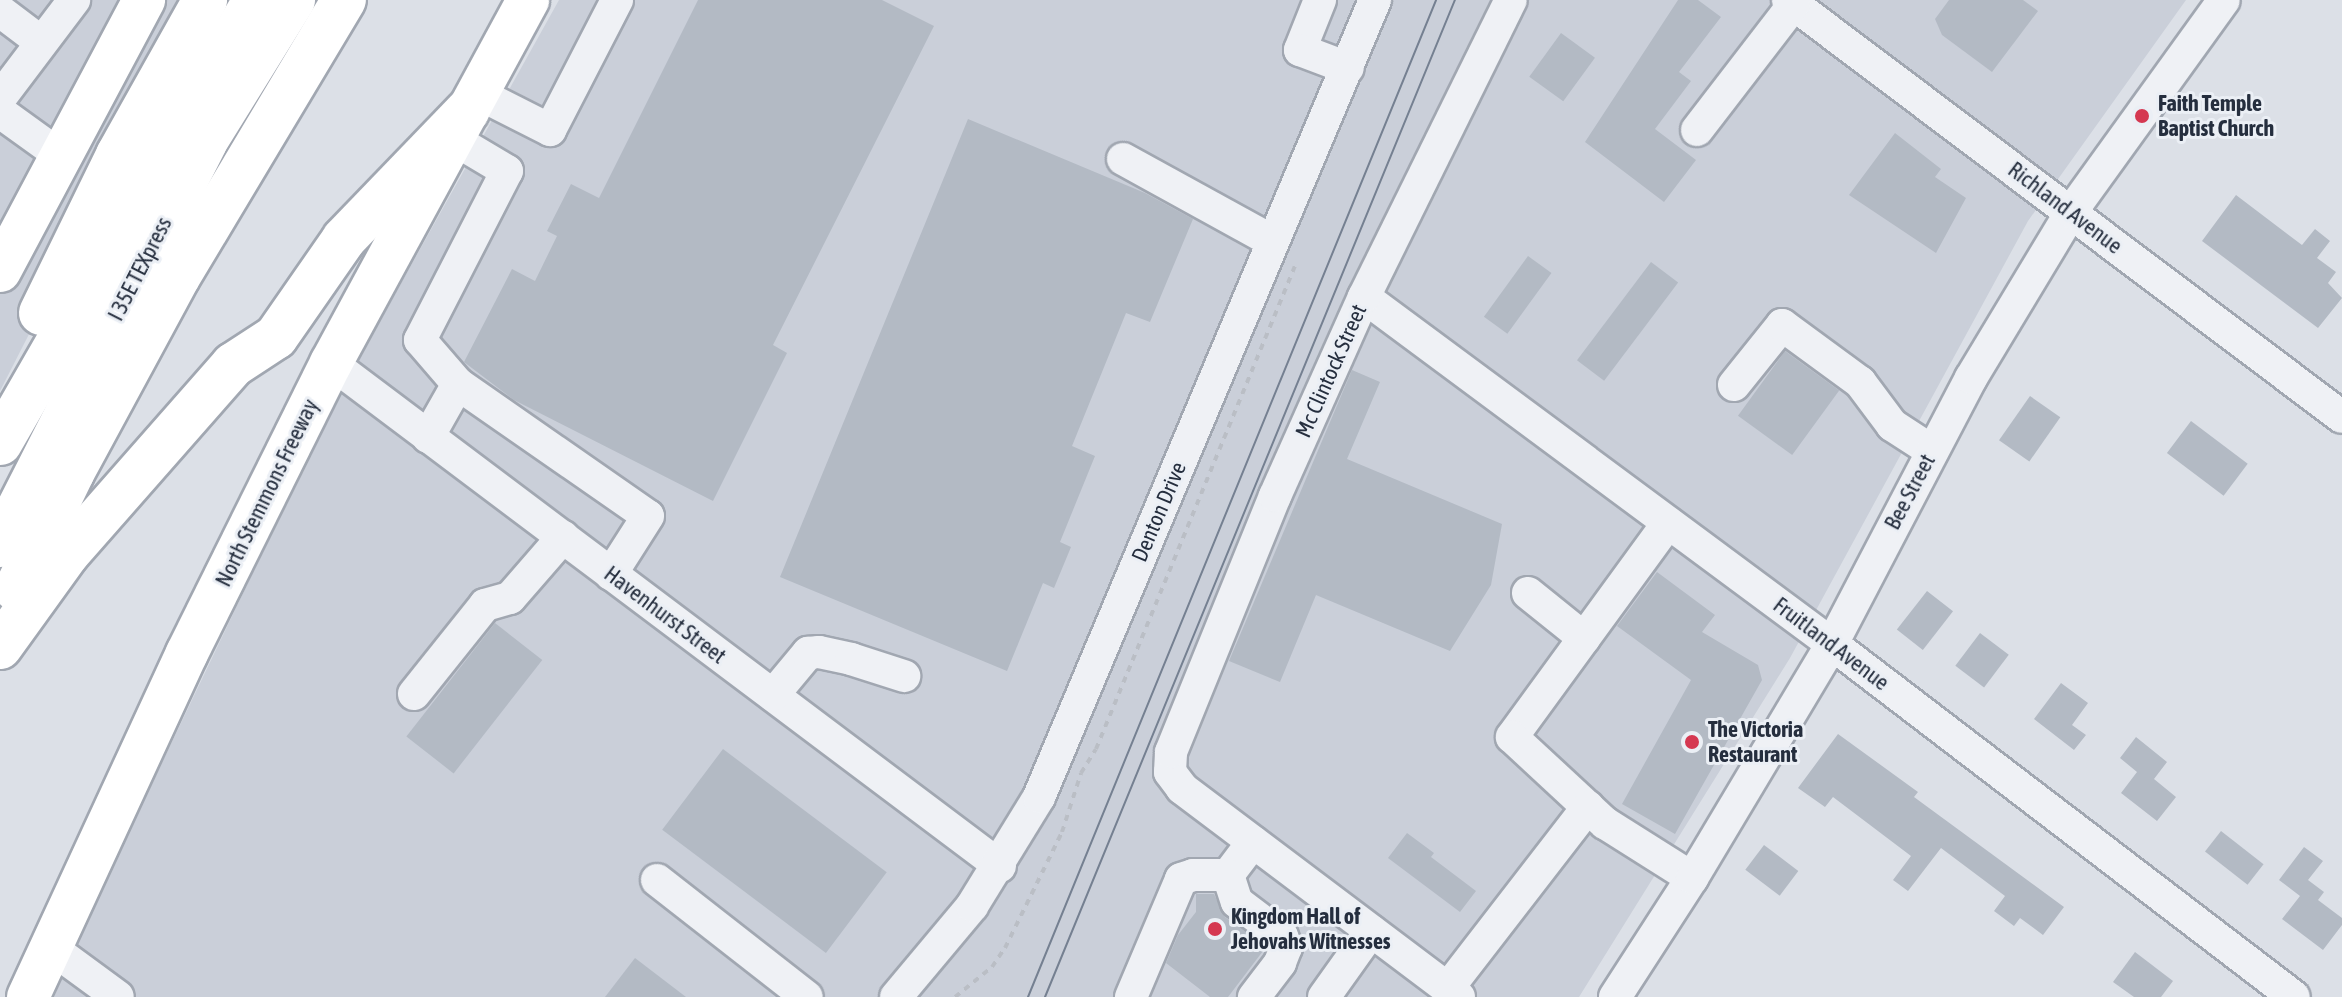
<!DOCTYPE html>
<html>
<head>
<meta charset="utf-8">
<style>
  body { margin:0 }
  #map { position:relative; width:2342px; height:997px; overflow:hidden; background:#dce0e7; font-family:"Asap Condensed",sans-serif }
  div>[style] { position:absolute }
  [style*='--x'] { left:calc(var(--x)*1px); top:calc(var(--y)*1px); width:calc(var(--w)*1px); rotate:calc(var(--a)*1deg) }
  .built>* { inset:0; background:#cacfd9 }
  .building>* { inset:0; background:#b3bac4; transform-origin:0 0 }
  .path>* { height:4px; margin-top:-2px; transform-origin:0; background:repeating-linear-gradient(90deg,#babec5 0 6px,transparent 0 12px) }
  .roads { filter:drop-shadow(2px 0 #a1a7b1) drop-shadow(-2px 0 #a1a7b1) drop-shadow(0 2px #a1a7b1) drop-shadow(0 -2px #a1a7b1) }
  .minor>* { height:32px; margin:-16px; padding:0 16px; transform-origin:16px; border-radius:16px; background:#eff1f5 }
  .major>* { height:42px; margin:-21px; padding:0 21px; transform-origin:21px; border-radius:21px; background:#fff }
  .highway>* { height:44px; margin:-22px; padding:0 22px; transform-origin:22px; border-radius:22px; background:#fff }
  .tram>* { height:2px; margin:-1px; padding:0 1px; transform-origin:1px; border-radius:1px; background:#758091 }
  .dots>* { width:22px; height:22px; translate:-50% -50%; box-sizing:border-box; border:4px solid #ebeff5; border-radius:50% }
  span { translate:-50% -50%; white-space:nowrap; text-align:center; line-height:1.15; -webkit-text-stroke:6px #ebeff5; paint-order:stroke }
  .poi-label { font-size:22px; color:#252e3e; font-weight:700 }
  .left { translate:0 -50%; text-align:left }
  .street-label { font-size:22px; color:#252e3e }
</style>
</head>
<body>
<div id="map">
  <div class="built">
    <div style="clip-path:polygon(0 0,208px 0,121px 154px,0 391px)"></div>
    <div style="clip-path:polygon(559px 0,2186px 0,2028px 221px,1790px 658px,1579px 997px,54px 997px,84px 926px,331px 409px)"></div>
  </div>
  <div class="building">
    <div style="clip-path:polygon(698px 0,882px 0,934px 26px,773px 345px,787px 353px,713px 501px,514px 400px,464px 362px,512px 269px,535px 281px,557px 236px,547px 231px,571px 184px,599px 198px)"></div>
    <div style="clip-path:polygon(1678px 0,1698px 0,1721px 17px,1679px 72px,1691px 81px,1655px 129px,1696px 160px,1664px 202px,1585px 142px)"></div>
    <div style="clip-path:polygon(1949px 0,2023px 0,2038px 11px,1992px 72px,1942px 35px,1935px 19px)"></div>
    <div style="left:1561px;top:33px;width:42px;height:54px;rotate:36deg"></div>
    <div style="clip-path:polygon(968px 119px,1145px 193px,1193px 219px,1150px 322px,1126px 313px,1072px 446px,1095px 456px,1060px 542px,1071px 547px,1054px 588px,1043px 583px,1007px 671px,780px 577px)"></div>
    <div style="clip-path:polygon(1895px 133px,1941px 169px,1935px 177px,1966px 198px,1936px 253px,1849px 195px)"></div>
    <div style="clip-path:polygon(2236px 195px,2302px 245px,2315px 229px,2330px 241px,2317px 258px,2336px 272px,2328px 283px,2342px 298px,2318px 328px,2202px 241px)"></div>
    <div style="left:1528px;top:256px;width:29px;height:75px;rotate:36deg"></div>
    <div style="left:1651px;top:262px;width:34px;height:123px;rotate:37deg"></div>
    <div style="left:1785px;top:351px;width:67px;height:80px;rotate:36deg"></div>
    <div style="clip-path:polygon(1352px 370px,1380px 382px,1347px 459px,1502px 524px,1491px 585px,1450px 651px,1316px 595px,1280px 682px,1229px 661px)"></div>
    <div style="left:2030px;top:396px;width:37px;height:54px;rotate:35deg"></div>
    <div style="left:2191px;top:421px;width:71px;height:40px;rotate:37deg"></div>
    <div style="clip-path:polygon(1657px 572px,1715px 615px,1702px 632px,1758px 665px,1762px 680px,1675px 834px,1622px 804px,1691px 680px,1617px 626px)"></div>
    <div style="left:1927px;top:591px;width:33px;height:49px;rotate:38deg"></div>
    <div style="left:495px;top:623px;width:60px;height:144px;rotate:38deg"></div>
    <div style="left:1980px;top:633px;width:36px;height:41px;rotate:37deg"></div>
    <div style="clip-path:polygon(2061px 683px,2088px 703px,2072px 725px,2086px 735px,2074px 750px,2034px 719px)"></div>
    <div style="clip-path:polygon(1838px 734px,1918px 792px,1914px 797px,2064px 907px,2043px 935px,2020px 918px,2014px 926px,1994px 911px,2005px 896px,1941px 848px,1908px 891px,1893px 880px,1911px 856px,1833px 797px,1825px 807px,1798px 788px)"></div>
    <div style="clip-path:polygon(2136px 737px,2167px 762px,2154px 779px,2176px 797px,2157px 821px,2121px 793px,2137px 772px,2120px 758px)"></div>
    <div style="left:723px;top:749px;width:205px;height:101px;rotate:37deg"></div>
    <div style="left:2221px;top:831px;width:54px;height:26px;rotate:38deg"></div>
    <div style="clip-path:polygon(1407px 833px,1434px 853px,1431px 857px,1476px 891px,1460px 912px,1388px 858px)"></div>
    <div style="left:1764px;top:845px;width:43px;height:31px;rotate:37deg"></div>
    <div style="clip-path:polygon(2304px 847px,2323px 861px,2308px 880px,2324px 892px,2318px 900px,2342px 918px,2342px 925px,2323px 950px,2282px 919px,2300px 896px,2279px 880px)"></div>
    <div style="clip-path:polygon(1196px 894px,1214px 894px,1225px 917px,1266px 947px,1228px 997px,1210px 997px,1166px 963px,1178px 935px,1196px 912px)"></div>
    <div style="clip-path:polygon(2135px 952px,2173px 981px,2161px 997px,2134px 997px,2113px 982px)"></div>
    <div style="clip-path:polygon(635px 958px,686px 997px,605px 997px)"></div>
  </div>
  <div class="path">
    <div style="--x:955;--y:997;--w:48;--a:-39"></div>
    <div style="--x:992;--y:967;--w:23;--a:-56"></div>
    <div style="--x:1005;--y:948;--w:129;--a:-63.8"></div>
    <div style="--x:1062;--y:832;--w:62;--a:-72.1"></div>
    <div style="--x:1081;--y:773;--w:28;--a:-58"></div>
    <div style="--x:1096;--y:749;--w:522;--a:-67.61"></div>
  </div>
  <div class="roads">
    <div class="minor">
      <div style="--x:1320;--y:0;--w:54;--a:111.8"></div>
      <div style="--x:1300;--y:50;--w:51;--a:20.6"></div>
      <div style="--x:1788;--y:0;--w:693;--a:36.97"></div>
      <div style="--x:0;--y:11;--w:51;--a:37.1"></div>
      <div style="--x:477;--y:93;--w:82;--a:26.9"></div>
      <div style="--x:550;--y:130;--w:146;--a:-62.7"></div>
      <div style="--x:0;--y:98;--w:123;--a:-52.9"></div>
      <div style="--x:0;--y:112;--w:75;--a:35.8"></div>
      <div style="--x:1697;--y:130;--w:159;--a:-52.4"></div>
      <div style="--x:1123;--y:159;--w:170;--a:28.8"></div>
      <div style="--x:1364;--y:297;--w:583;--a:36.56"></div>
      <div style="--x:1832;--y:644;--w:581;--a:37.38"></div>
      <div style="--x:331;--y:363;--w:837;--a:36.94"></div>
      <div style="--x:458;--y:384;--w:231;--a:34.8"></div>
      <div style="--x:648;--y:516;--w:69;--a:122.5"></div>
      <div style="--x:1734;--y:385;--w:77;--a:-51.3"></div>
      <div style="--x:1782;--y:325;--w:97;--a:36.2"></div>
      <div style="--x:1860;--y:382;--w:54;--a:53.3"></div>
      <div style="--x:1892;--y:425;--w:48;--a:33"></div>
      <div style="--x:428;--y:437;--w:61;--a:-60.5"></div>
      <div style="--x:458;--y:384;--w:58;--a:-130.8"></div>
      <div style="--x:420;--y:340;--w:190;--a:-62.8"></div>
      <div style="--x:507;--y:171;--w:63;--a:-149.3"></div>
      <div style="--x:1668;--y:523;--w:265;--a:126.1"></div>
      <div style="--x:1512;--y:737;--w:127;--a:42.8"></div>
      <div style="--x:1605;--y:823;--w:103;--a:32.3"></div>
      <div style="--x:1528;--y:593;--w:72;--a:38.8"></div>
      <div style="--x:414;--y:694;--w:114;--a:-51.4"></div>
      <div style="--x:485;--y:605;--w:26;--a:-16"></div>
      <div style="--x:510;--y:598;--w:81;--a:-49"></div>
      <div style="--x:773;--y:695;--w:55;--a:-50.2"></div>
      <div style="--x:808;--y:653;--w:11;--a:-5"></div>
      <div style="--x:819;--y:652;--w:33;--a:12"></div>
      <div style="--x:851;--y:659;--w:56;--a:17.8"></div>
      <div style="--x:1253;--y:842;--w:41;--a:127.1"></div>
      <div style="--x:1228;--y:875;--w:28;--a:72"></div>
      <div style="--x:1237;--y:902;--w:56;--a:37.1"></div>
      <div style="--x:1282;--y:936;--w:12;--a:70"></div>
      <div style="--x:1286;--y:947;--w:17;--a:111"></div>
      <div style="--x:1280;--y:963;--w:43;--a:127.4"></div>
      <div style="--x:657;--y:880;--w:190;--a:38"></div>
      <div style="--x:50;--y:947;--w:84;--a:36.3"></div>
      <div style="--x:1448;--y:988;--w:229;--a:-52.3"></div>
      <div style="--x:896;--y:997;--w:119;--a:-50.1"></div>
      <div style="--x:972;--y:906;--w:128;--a:-58.4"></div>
      <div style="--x:1039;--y:797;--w:865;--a:-67.14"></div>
      <div style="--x:1131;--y:997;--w:128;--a:-67"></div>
      <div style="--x:1181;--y:879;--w:13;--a:-18"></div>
      <div style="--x:1193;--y:875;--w:35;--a:0"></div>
      <div style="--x:1324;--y:997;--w:81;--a:-54.5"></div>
      <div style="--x:1459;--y:997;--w:347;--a:-143"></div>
      <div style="--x:1182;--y:788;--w:20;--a:-127"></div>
      <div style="--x:1170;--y:772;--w:20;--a:-87"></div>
      <div style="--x:1171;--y:752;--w:276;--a:-67.9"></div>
      <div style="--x:1275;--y:496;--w:218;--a:-65.9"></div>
      <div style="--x:1364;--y:297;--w:331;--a:-63.7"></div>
      <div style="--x:1615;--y:997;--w:142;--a:-57.1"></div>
      <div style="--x:1692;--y:878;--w:273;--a:-59.1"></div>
      <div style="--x:1832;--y:644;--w:300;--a:-62.4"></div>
      <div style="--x:1971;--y:378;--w:194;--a:-58.9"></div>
      <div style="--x:2071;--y:212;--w:261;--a:-54.2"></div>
    </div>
    <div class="major">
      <div style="--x:0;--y:271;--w:307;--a:-62"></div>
      <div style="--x:28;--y:997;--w:379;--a:-65.2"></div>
      <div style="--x:187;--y:653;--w:324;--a:-63.6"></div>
      <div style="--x:331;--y:363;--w:413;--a:-61.5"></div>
    </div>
    <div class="highway">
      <div style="--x:41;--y:313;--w:176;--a:-64"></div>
      <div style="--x:118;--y:155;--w:178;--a:-60.7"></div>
      <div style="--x:0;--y:443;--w:511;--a:-60.07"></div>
      <div style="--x:0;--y:545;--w:452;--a:-63"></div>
      <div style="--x:205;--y:142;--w:167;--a:-58.2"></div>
      <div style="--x:16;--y:589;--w:129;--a:-64.2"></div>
      <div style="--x:72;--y:473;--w:223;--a:-61.6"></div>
      <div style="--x:178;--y:277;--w:323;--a:-59.1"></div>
      <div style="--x:0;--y:647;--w:115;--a:-54.2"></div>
      <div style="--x:67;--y:554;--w:252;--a:-48.7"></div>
      <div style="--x:233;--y:365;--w:51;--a:-33.1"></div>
      <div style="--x:276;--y:337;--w:119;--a:-55.2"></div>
      <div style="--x:344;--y:239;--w:178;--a:-46.1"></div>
    </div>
  </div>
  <div class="tram">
    <div style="--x:1028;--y:997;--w:1077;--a:-67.74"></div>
    <div style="--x:1045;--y:997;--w:1078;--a:-67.65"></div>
  </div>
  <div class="dots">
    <div style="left:2142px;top:116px;background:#d53851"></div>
    <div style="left:1692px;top:742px;background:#d53851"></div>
    <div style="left:1215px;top:929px;background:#d53851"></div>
  </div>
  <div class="poi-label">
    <span class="left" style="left:2158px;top:116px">Faith Temple<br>Baptist Church</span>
    <span class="left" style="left:1708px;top:742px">The Victoria<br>Restaurant</span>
    <span class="left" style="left:1231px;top:929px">Kingdom Hall of<br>Jehovahs Witnesses</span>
  </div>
  <div class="street-label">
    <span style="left:2065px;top:208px;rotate:37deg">Richland Avenue</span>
    <span style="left:140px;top:269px;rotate:-63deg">I 35E TEXpress</span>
    <span style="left:1331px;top:371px;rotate:-66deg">Mc Clintock Street</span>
    <span style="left:1910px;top:492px;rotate:-62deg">Bee Street</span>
    <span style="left:267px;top:493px;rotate:-64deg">North Stemmons Freeway</span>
    <span style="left:1159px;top:512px;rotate:-67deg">Denton Drive</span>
    <span style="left:665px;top:615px;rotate:37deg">Havenhurst Street</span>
    <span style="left:1831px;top:644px;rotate:37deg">Fruitland Avenue</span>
  </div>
</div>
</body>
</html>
